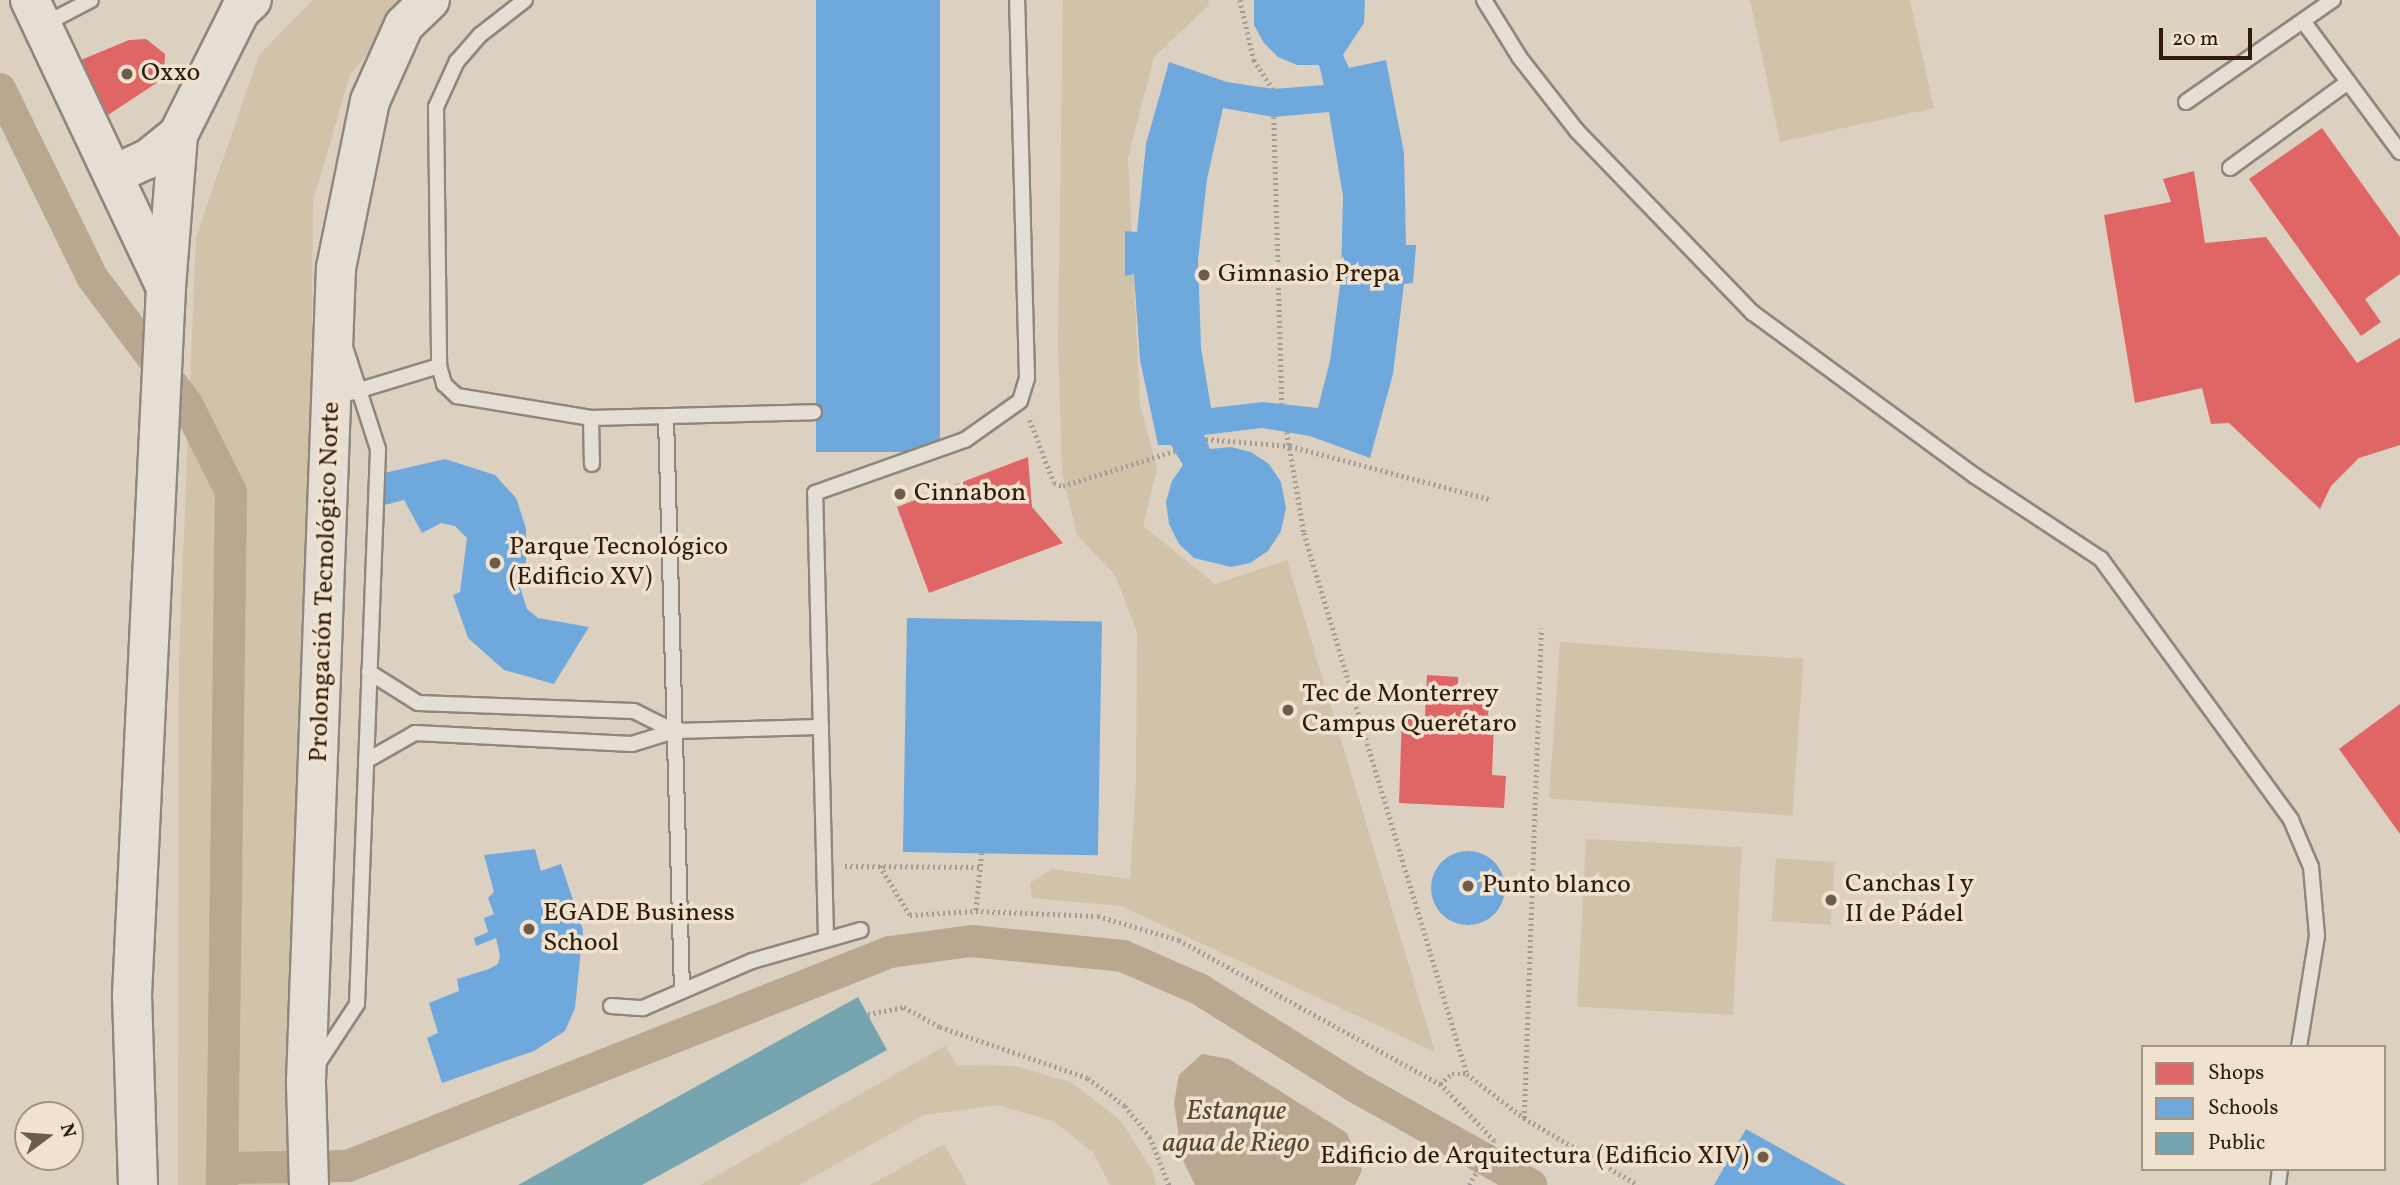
<!DOCTYPE html>
<html>
<head>
<meta charset="utf-8">
<style>
  body { margin:0 }
  #map { position:relative; width:2400px; height:1185px; overflow:hidden; background:#dcd1c0; font-family:Vollkorn,serif }
  div>[style] { position:absolute }
  [style*='--x'] { left:calc(var(--x)*1px); top:calc(var(--y)*1px); width:calc(var(--w)*1px); rotate:calc(var(--a)*1deg) }
  .green>* { inset:0; background:#d1c2aa; transform-origin:0 0 }
  .water>* { inset:0; background:#b9a790 }
  .shops>* { inset:0; background:#e06666 }
  .schools>* { inset:0; background:#6fa8dc; transform-origin:0 0 }
  .round { border-radius:50% }
  .public>* { inset:0; background:#76a5af }
  .canal>* { height:32px; margin:-16px; padding:0 16px; transform-origin:16px; border-radius:16px; background:#b9a790 }
  .path>* { height:4.5px; margin-top:-2.25px; transform-origin:0; background:repeating-linear-gradient(90deg,#a39c94 0 2px,transparent 0 5.5px) }
  .roads { filter:drop-shadow(2px 0 #90877c) drop-shadow(-2px 0 #90877c) drop-shadow(0 2px #90877c) drop-shadow(0 -2px #90877c) }
  .lane>* { height:14px; margin:-7px; padding:0 7px; transform-origin:7px; border-radius:7px; background:#e4ded5 }
  .secondary>* { height:38px; margin:-19px; padding:0 19px; transform-origin:19px; border-radius:19px; background:#e4ded5 }
  .dots>* { width:19px; height:19px; translate:-50% -50%; box-sizing:border-box; border:4px solid #efe3cf; border-radius:50% }
  span { translate:-50% -50%; white-space:nowrap; text-align:center; line-height:1.15; -webkit-text-stroke:7px #efe3cf; paint-order:stroke }
  .poi-label { font-size:26px; color:#331b0c }
  .left { translate:0 -50%; text-align:left }
  .right { translate:-100% -50%; text-align:right }
  .street-label { font-size:26px; color:#331b0c }
  .water-label { font-size:28px; color:#5d4633; font-style:italic }
  .legend { position:absolute; left:2141px; top:1045px; width:245px; height:126px; box-sizing:border-box; background:#efe3cf; border:2px solid #a49381; margin:0; padding:9px 12px; list-style:none; font-size:21px; color:#331b0c }
  .legend li { display:flex; align-items:center; gap:14px; height:35px }
  .legend b { width:35px; border:2px solid #a49381 }
  .north { position:absolute; left:14px; top:1101px; width:70px; height:70px; box-sizing:border-box; background:#efe3cf; border:2px solid #a49381; border-radius:50%; rotate:74deg; font-size:19px; font-weight:700; line-height:28px; text-align:center; color:#331b0c }
  .north::after { content:''; display:block; margin:auto; width:24px; height:32px; background:#6e5b4b; clip-path:polygon(50% 0,100% 100%,50% 72%,0 100%) }
  .scale { position:absolute; left:2159px; top:28px; width:93px; height:32px; box-sizing:border-box; border:4px solid #331b0c; border-top:0; padding-left:9px; font-size:21px; line-height:24px; white-space:nowrap; color:#331b0c; -webkit-text-stroke:5px #efe3cf; paint-order:stroke }
</style>
</head>
<body>
<div id="map">
  <div class="green">
    <div style="clip-path:polygon(313px 0,411px 0,350px 75px,313px 201px,304px 1185px,178px 1185px,179px 656px,196px 237px,259px 55px)"></div>
    <div style="clip-path:polygon(1063px 0,1208px 0,1209px 5px,1154px 57px,1128px 158px,1140px 404px,1157px 469px,1143px 526px,1215px 584px,1287px 560px,1435px 1052px,1121px 906px,1032px 898px,1030px 883px,1052px 869px,1130px 879px,1136px 782px,1137px 632px,1115px 575px,1077px 535px,1062px 472px,1058px 342px)"></div>
    <div style="clip-path:polygon(1750px 0,1910px 0,1934px 108px,1780px 142px)"></div>
    <div style="left:1560px;top:642px;width:244px;height:157px;rotate:4deg"></div>
    <div style="left:1586px;top:839px;width:156px;height:168px;rotate:3deg"></div>
    <div style="left:1776px;top:858px;width:59px;height:63px;rotate:4deg"></div>
    <div style="clip-path:polygon(945px 1046px,957px 1065px,1016px 1066px,1072px 1083px,1120px 1120px,1153px 1171px,1156px 1185px,1110px 1185px,1093px 1152px,1053px 1121px,997px 1105px,924px 1115px,799px 1185px,700px 1185px)"></div>
    <div style="clip-path:polygon(944px 1144px,967px 1185px,870px 1185px)"></div>
  </div>
  <div class="water">
    <div style="clip-path:polygon(1202px 1054px,1229px 1059px,1347px 1133px,1362px 1170px,1355px 1185px,1195px 1185px,1182px 1158px,1174px 1103px,1179px 1075px)"></div>
  </div>
  <div class="shops">
    <div style="clip-path:polygon(146px 39px,165px 54px,164px 78px,108px 115px,81px 60px,129px 40px)"></div>
    <div style="clip-path:polygon(2322px 128px,2400px 237px,2400px 274px,2365px 299px,2381px 322px,2361px 336px,2249px 179px)"></div>
    <div style="clip-path:polygon(2194px 171px,2205px 243px,2266px 237px,2357px 363px,2400px 338px,2400px 445px,2359px 458px,2331px 486px,2320px 509px,2229px 423px,2211px 424px,2202px 388px,2135px 403px,2104px 215px,2171px 202px,2163px 179px)"></div>
    <div style="clip-path:polygon(1028px 457px,1032px 507px,1063px 543px,929px 593px,897px 507px)"></div>
    <div style="clip-path:polygon(1427px 675px,1458px 677px,1458px 692px,1490px 694px,1488px 715px,1494px 723px,1492px 775px,1506px 776px,1504px 808px,1399px 803px,1402px 715px,1425px 716px)"></div>
    <div style="clip-path:polygon(2400px 704px,2400px 834px,2339px 749px)"></div>
  </div>
  <div class="schools">
    <div style="left:816px;top:0;width:124px;height:452px"></div>
    <div style="clip-path:polygon(evenodd,1254px 0,1365px 0,1364px 23px,1343px 55px,1349px 68px,1386px 60px,1404px 153px,1406px 245px,1416px 245px,1413px 283px,1404px 284px,1393px 374px,1370px 458px,1310px 436px,1262px 428px,1204px 435px,1210px 449px,1231px 447px,1251px 452px,1269px 464px,1281px 482px,1286px 508px,1281px 531px,1268px 551px,1250px 563px,1231px 567px,1194px 558px,1179px 544px,1169px 524px,1166px 502px,1172px 481px,1183px 465px,1171px 445px,1158px 445px,1140px 360px,1134px 274px,1125px 276px,1125px 231px,1137px 232px,1146px 144px,1169px 62px,1227px 82px,1273px 89px,1324px 85px,1319px 65px,1297px 65px,1278px 57px,1264px 43px,1254px 25px,1254px 0,1223px 108px,1274px 117px,1329px 112px,1343px 196px,1341px 278px,1330px 361px,1318px 408px,1263px 402px,1211px 408px,1201px 348px,1198px 260px,1207px 179px,1223px 108px)"></div>
    <div style="clip-path:polygon(445px 459px,495px 475px,516px 498px,526px 528px,526px 572px,520px 587px,527px 609px,538px 618px,589px 627px,554px 684px,504px 670px,468px 638px,453px 595px,460px 592px,467px 538px,455px 526px,441px 523px,422px 533px,404px 500px,385px 505px,380px 474px)"></div>
    <div style="left:907px;top:618px;width:195px;height:234px;rotate:1deg"></div>
    <div style="clip-path:polygon(535px 849px,541px 871px,561px 864px,583px 930px,575px 1008px,565px 1031px,534px 1051px,442px 1083px,427px 1038px,438px 1033px,429px 1003px,459px 991px,457px 979px,489px 969px,498px 964px,500px 956px,496px 938px,476px 946px,474px 938px,488px 932px,484px 918px,494px 914px,488px 898px,494px 892px,484px 855px)"></div>
    <div class="round" style="left:1431px;top:851px;width:74px;height:74px"></div>
    <div style="clip-path:polygon(1746px 1129px,1846px 1185px,1714px 1185px)"></div>
  </div>
  <div class="public">
    <div style="clip-path:polygon(858px 997px,887px 1050px,642px 1185px,518px 1185px)"></div>
  </div>
  <div class="canal">
    <div style="--x:0;--y:89;--w:209;--a:63.9"></div>
    <div style="--x:92;--y:277;--w:159;--a:53.2"></div>
    <div style="--x:187;--y:404;--w:98;--a:63.4"></div>
    <div style="--x:231;--y:492;--w:693;--a:90.74"></div>
    <div style="--x:223;--y:1168;--w:125;--a:-0.9"></div>
    <div style="--x:348;--y:1166;--w:583;--a:-21.55"></div>
    <div style="--x:890;--y:952;--w:82;--a:-7.7"></div>
    <div style="--x:971;--y:941;--w:153;--a:5.6"></div>
    <div style="--x:1123;--y:956;--w:83;--a:23.5"></div>
    <div style="--x:1199;--y:989;--w:183;--a:32"></div>
    <div style="--x:1354;--y:1086;--w:203;--a:29.2"></div>
  </div>
  <div class="path">
    <div style="--x:1240;--y:0;--w:62;--a:76.9"></div>
    <div style="--x:1254;--y:60;--w:35;--a:57"></div>
    <div style="--x:1274;--y:117;--w:287;--a:88.4"></div>
    <div style="--x:1030;--y:420;--w:67;--a:69.1"></div>
    <div style="--x:1054;--y:483;--w:9;--a:18"></div>
    <div style="--x:1063;--y:486;--w:117;--a:-17.4"></div>
    <div style="--x:1287;--y:432;--w:102;--a:80.4"></div>
    <div style="--x:1304;--y:533;--w:565;--a:73.23"></div>
    <div style="--x:1206;--y:439;--w:84;--a:4.8"></div>
    <div style="--x:1290;--y:446;--w:206;--a:14.9"></div>
    <div style="--x:982;--y:853;--w:58;--a:95.9"></div>
    <div style="--x:976;--y:911;--w:122;--a:2.3"></div>
    <div style="--x:1098;--y:916;--w:84;--a:16.5"></div>
    <div style="--x:1179;--y:940;--w:298;--a:28.9"></div>
    <div style="--x:845;--y:866;--w:135;--a:0.4"></div>
    <div style="--x:880;--y:866;--w:57;--a:58.5"></div>
    <div style="--x:910;--y:915;--w:66;--a:-3.5"></div>
    <div style="--x:868;--y:1014;--w:37;--a:-11"></div>
    <div style="--x:904;--y:1007;--w:41;--a:29.1"></div>
    <div style="--x:940;--y:1027;--w:157;--a:19"></div>
    <div style="--x:1088;--y:1078;--w:46;--a:37.1"></div>
    <div style="--x:1125;--y:1106;--w:40;--a:51"></div>
    <div style="--x:1150;--y:1137;--w:52;--a:68.4"></div>
    <div style="--x:1524;--y:1118;--w:490;--a:-88"></div>
    <div style="--x:1469;--y:1185;--w:51;--a:-60.4"></div>
    <div style="--x:1494;--y:1141;--w:79;--a:-133.5"></div>
    <div style="--x:1440;--y:1084;--w:16;--a:-40"></div>
    <div style="--x:1452;--y:1074;--w:15;--a:0"></div>
    <div style="--x:1467;--y:1074;--w:72;--a:37.7"></div>
    <div style="--x:1524;--y:1118;--w:132;--a:30.4"></div>
  </div>
  <div class="roads">
    <div class="lane">
      <div style="--x:525;--y:0;--w:57;--a:142.1"></div>
      <div style="--x:480;--y:35;--w:35;--a:131"></div>
      <div style="--x:457;--y:61;--w:51;--a:114.5"></div>
      <div style="--x:436;--y:107;--w:259;--a:89.3"></div>
      <div style="--x:439;--y:366;--w:19;--a:74"></div>
      <div style="--x:444;--y:384;--w:18;--a:43"></div>
      <div style="--x:457;--y:396;--w:136;--a:9.3"></div>
      <div style="--x:591;--y:418;--w:223;--a:-1.5"></div>
      <div style="--x:1484;--y:0;--w:68;--a:58.2"></div>
      <div style="--x:1520;--y:58;--w:93;--a:52"></div>
      <div style="--x:1577;--y:131;--w:253;--a:46"></div>
      <div style="--x:1753;--y:313;--w:275;--a:36.3"></div>
      <div style="--x:1975;--y:476;--w:151;--a:33.4"></div>
      <div style="--x:2101;--y:559;--w:323;--a:53.9"></div>
      <div style="--x:2291;--y:820;--w:51;--a:66.9"></div>
      <div style="--x:2311;--y:867;--w:69;--a:85"></div>
      <div style="--x:2317;--y:936;--w:112;--a:99.2"></div>
      <div style="--x:2303;--y:21;--w:163;--a:53.5"></div>
      <div style="--x:43;--y:25;--w:54;--a:-27.5"></div>
      <div style="--x:2186;--y:102;--w:179;--a:-34.8"></div>
      <div style="--x:2230;--y:168;--w:146;--a:-36.1"></div>
      <div style="--x:350;--y:393;--w:93;--a:-16.9"></div>
      <div style="--x:591;--y:418;--w:46;--a:88.8"></div>
      <div style="--x:666;--y:418;--w:573;--a:88.4"></div>
      <div style="--x:369;--y:672;--w:58;--a:32.3"></div>
      <div style="--x:418;--y:703;--w:216;--a:2.1"></div>
      <div style="--x:634;--y:711;--w:45;--a:26.6"></div>
      <div style="--x:366;--y:761;--w:56;--a:-29.7"></div>
      <div style="--x:415;--y:733;--w:217;--a:2.9"></div>
      <div style="--x:632;--y:744;--w:44;--a:-17.2"></div>
      <div style="--x:674;--y:731;--w:147;--a:-1.6"></div>
      <div style="--x:826;--y:938;--w:445;--a:-91.4"></div>
      <div style="--x:815;--y:493;--w:159;--a:-19.5"></div>
      <div style="--x:965;--y:440;--w:67;--a:-35.3"></div>
      <div style="--x:1020;--y:401;--w:24;--a:-73"></div>
      <div style="--x:1027;--y:378;--w:378;--a:-91.5"></div>
      <div style="--x:611;--y:1006;--w:32;--a:4"></div>
      <div style="--x:643;--y:1008;--w:119;--a:-23.3"></div>
      <div style="--x:752;--y:961;--w:113;--a:-15.9"></div>
      <div style="--x:317;--y:1065;--w:73;--a:-56.7"></div>
      <div style="--x:357;--y:1004;--w:555;--a:-87.83"></div>
      <div style="--x:378;--y:449;--w:104;--a:-107.9"></div>
      <div style="--x:2278;--y:1185;--w:16;--a:-83"></div>
    </div>
    <div class="secondary">
      <div style="--x:30;--y:0;--w:316;--a:64.7"></div>
      <div style="--x:113;--y:175;--w:38;--a:-25"></div>
      <div style="--x:148;--y:159;--w:38;--a:-39"></div>
      <div style="--x:138;--y:1185;--w:190;--a:-91.8"></div>
      <div style="--x:132;--y:995;--w:709;--a:-87.25"></div>
      <div style="--x:166;--y:287;--w:152;--a:-85.5"></div>
      <div style="--x:178;--y:135;--w:139;--a:-63.4"></div>
      <div style="--x:240;--y:11;--w:16;--a:-43"></div>
      <div style="--x:309;--y:1185;--w:104;--a:-91.7"></div>
      <div style="--x:306;--y:1081;--w:814;--a:-87.89"></div>
      <div style="--x:336;--y:268;--w:170;--a:-78.5"></div>
      <div style="--x:370;--y:101;--w:83;--a:-65.9"></div>
      <div style="--x:404;--y:25;--w:36;--a:-44"></div>
    </div>
  </div>
  <div class="dots">
    <div style="left:127px;top:74px;background:#6e5b4b"></div>
    <div style="left:1204px;top:275px;background:#6e5b4b"></div>
    <div style="left:900px;top:494px;background:#6e5b4b"></div>
    <div style="left:495px;top:563px;background:#6e5b4b"></div>
    <div style="left:1288px;top:710px;background:#6e5b4b"></div>
    <div style="left:1468px;top:886px;background:#6e5b4b"></div>
    <div style="left:1831px;top:900px;background:#6e5b4b"></div>
    <div style="left:529px;top:929px;background:#6e5b4b"></div>
    <div style="left:1763px;top:1157px;background:#6e5b4b"></div>
  </div>
  <div class="poi-label">
    <span class="left" style="left:141px;top:74px">Oxxo</span>
    <span class="left" style="left:1218px;top:275px">Gimnasio Prepa</span>
    <span class="left" style="left:914px;top:494px">Cinnabon</span>
    <span class="left" style="left:509px;top:563px">Parque Tecnológico<br>(Edificio XV)</span>
    <span class="left" style="left:1302px;top:710px">Tec de Monterrey<br>Campus Querétaro</span>
    <span class="left" style="left:1845px;top:900px">Canchas I y<br>II de Pádel</span>
    <span class="left" style="left:1482px;top:886px">Punto blanco</span>
    <span class="left" style="left:543px;top:929px">EGADE Business<br>School</span>
    <span class="right" style="left:1749px;top:1157px">Edificio de Arquitectura (Edificio XIV)</span>
  </div>
  <div class="street-label">
    <span style="left:326px;top:582px;rotate:-88deg">Prolongación Tecnológico Norte</span>
  </div>
  <div class="water-label">
    <span style="left:1236px;top:1128px">Estanque<br>agua de Riego</span>
  </div>
  <ul class="legend">
  <li><b style="height:19px;background:#e06666"></b>Shops</li>
  <li><b style="height:19px;background:#6fa8dc"></b>Schools</li>
  <li><b style="height:19px;background:#76a5af"></b>Public</li>
  </ul>
  <div class="north">N</div>
  <div class="scale">20 m</div>
</div>
</body>
</html>
